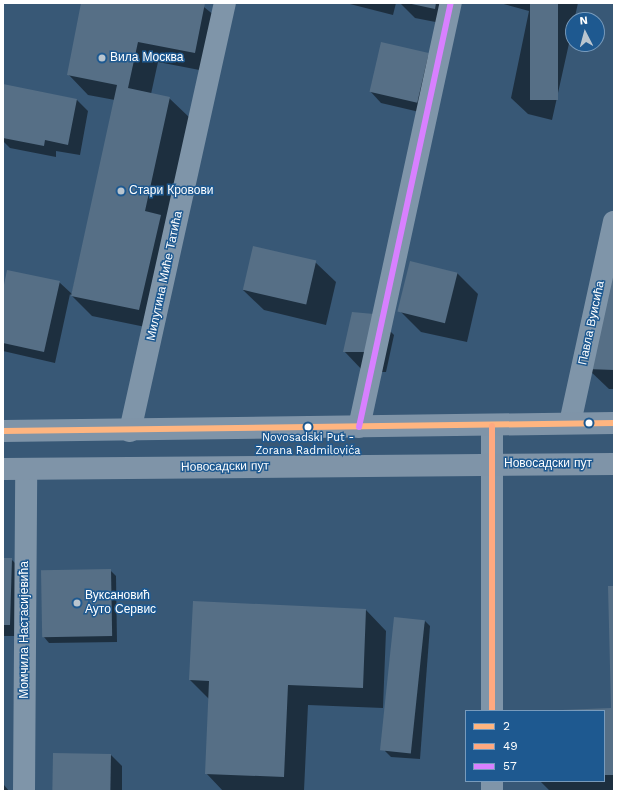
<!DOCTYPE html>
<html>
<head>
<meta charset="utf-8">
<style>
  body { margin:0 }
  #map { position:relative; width:617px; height:794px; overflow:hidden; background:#385876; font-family:"Work Sans",sans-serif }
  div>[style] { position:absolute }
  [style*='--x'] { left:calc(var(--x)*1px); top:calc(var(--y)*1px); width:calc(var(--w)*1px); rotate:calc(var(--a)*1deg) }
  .shadow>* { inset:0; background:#0007 }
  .building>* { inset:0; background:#566f86; transform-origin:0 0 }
  .street>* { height:22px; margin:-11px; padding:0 11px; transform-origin:11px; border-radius:11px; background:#7f95a9 }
  .primary>* { height:22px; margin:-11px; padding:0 11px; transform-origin:11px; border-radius:11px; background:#7f94a8 }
  .bus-1>* { height:6px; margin:-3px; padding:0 3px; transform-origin:3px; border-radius:3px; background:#ffb580 }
  .bus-2>* { height:6px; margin:-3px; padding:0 3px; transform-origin:3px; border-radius:3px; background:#ffa980 }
  .bus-3>* { height:6px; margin:-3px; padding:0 3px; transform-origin:3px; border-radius:3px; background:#d880ff }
  .dots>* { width:11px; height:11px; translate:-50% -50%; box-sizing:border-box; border:2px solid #1e5990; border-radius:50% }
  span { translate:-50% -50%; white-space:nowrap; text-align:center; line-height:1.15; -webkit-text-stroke:3px #1e5990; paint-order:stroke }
  .bus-label { font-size:11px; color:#fff }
  .poi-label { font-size:12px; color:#fff }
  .left { translate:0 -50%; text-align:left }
  .street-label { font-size:12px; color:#fff }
  .frame { position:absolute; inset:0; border:4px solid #fff; pointer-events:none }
  .legend { position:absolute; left:465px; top:710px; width:140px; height:72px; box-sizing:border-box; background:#1e5990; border:1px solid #789bbc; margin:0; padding:5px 7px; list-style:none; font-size:12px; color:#fff }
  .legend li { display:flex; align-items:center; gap:8px; height:20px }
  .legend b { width:20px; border:1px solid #789bbc }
  .north { position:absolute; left:565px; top:12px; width:40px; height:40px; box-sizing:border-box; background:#1e5990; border:1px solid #789bbc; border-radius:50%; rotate:354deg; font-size:11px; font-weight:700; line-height:16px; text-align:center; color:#fff }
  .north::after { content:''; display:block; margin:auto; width:14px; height:18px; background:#b9c5cf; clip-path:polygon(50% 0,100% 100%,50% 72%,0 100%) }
</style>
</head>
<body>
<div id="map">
  <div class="shadow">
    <div style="clip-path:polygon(82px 3px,199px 3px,225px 24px,215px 73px,158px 62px,151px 94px,169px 98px,190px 118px,160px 330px,92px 316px,70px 294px,55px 363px,3px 351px,3px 295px,59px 282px,72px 294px,115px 100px,88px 95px,68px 74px)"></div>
    <div style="clip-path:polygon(346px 3px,396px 3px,393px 15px)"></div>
    <div style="clip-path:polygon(400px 3px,455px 3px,451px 25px,415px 18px)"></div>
    <div style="clip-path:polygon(500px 3px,578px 3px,552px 120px,528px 114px,511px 98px,529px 11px)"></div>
    <div style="clip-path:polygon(428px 54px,428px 114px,381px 103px,370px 91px)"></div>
    <div style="clip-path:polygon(3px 85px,77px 100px,88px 111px,80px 155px,56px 151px,56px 157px,10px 148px,3px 141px)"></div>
    <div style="clip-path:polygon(614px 256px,614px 389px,609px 389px,588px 369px)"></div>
    <div style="clip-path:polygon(315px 262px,336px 282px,326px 325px,264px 310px,243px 290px)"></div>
    <div style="clip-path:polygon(457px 273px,478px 294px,467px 342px,421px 332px,401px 312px)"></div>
    <div style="clip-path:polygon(374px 315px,394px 335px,386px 372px,364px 372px,344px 351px)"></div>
    <div style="clip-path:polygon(3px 559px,11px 559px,23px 571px,21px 636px,3px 636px)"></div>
    <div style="clip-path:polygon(110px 570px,116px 576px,117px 642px,49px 643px,44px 637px)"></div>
    <div style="clip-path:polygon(614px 587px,614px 791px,550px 791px,540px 781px,604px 781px,604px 711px,553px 711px,612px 709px)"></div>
    <div style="clip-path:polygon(366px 610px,386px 631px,383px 708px,308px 705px,304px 791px,223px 791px,206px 773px,209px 699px,190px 680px)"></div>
    <div style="clip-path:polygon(425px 621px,430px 626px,420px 759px,391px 757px,385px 751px)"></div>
    <div style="clip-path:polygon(111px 755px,122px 766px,122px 791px,53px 791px)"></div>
    <div style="clip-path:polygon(3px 785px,4px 785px,9px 791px,3px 791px)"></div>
  </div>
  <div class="building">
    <div style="clip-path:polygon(81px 3px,205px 3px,195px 53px,138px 42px,128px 88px,170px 97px,145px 211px,161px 215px,139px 310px,71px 296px,117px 85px,67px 75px)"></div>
    <div style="clip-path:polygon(407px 3px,436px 3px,435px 9px)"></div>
    <div style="left:530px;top:3px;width:28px;height:97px"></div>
    <div style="left:381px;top:42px;width:49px;height:51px;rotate:13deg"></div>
    <div style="clip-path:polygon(3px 84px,77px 99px,68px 145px,45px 140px,44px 146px,3px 138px)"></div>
    <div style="left:253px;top:246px;width:65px;height:45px;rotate:13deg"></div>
    <div style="clip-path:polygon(614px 254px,614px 370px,587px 369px)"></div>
    <div style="left:410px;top:261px;width:49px;height:52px;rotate:14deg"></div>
    <div style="clip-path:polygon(7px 270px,60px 281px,44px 352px,3px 343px,3px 290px)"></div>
    <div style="clip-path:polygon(352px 312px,374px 314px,365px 352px,343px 352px)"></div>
    <div style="clip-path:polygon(3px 558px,12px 558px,10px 625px,3px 625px)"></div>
    <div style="left:111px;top:569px;width:67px;height:70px;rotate:89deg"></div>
    <div style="clip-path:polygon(608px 586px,614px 586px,614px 765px,613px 775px,604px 775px,604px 711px,562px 710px,611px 708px)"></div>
    <div style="clip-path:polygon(193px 601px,366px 609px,363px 688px,288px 685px,284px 777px,205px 774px,209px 681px,189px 680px)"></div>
    <div style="left:394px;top:617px;width:31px;height:134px;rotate:6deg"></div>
    <div style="left:53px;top:753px;width:58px;height:38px;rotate:1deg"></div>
  </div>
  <div class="street">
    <div style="--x:570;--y:423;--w:206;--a:-77.7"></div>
    <div style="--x:492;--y:426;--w:285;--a:90"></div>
    <div style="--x:359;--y:427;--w:434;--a:-77.8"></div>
    <div style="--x:130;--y:431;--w:438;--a:-77.5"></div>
    <div style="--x:492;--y:781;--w:10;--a:90"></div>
    <div style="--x:24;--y:791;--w:322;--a:-89.6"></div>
  </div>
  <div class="primary">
    <div style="--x:3;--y:431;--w:611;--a:-0.75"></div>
    <div style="--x:3;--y:469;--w:611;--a:-0.47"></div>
  </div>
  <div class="bus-1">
    <div style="--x:3;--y:431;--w:611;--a:-0.75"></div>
  </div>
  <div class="bus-2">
    <div style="--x:492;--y:426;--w:285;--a:90"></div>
  </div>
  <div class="bus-3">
    <div style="--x:359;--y:427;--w:434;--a:-77.8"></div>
  </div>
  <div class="dots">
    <div style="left:102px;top:58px;background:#b9c5cf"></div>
    <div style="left:121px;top:191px;background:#b9c5cf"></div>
    <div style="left:589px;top:423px;background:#fff"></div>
    <div style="left:308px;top:427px;background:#fff"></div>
    <div style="left:77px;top:603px;background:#b9c5cf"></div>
  </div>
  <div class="bus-label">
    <span style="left:308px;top:445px">Novosadski Put -<br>Zorana Radmilovića</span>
  </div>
  <div class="poi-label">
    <span class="left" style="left:110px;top:58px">Вила Москва</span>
    <span class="left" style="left:129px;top:191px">Стари Кровови</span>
    <span class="left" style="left:85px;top:603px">Вуксановић<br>Ауто Сервис</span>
  </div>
  <div class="street-label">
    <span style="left:165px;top:276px;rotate:-78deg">Милутина Миће Татића</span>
    <span style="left:592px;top:323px;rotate:-78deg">Павла Вуисића</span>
    <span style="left:548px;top:464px">Новосадски пут</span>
    <span style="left:225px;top:467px;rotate:-1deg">Новосадски пут</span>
    <span style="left:25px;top:630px;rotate:-90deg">Момчила Настасијевића</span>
  </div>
  <div class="frame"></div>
  <ul class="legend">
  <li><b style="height:5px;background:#ffb580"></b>2</li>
  <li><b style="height:5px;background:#ffa980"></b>49</li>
  <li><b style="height:5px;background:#d880ff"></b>57</li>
  </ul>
  <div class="north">N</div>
</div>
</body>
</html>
